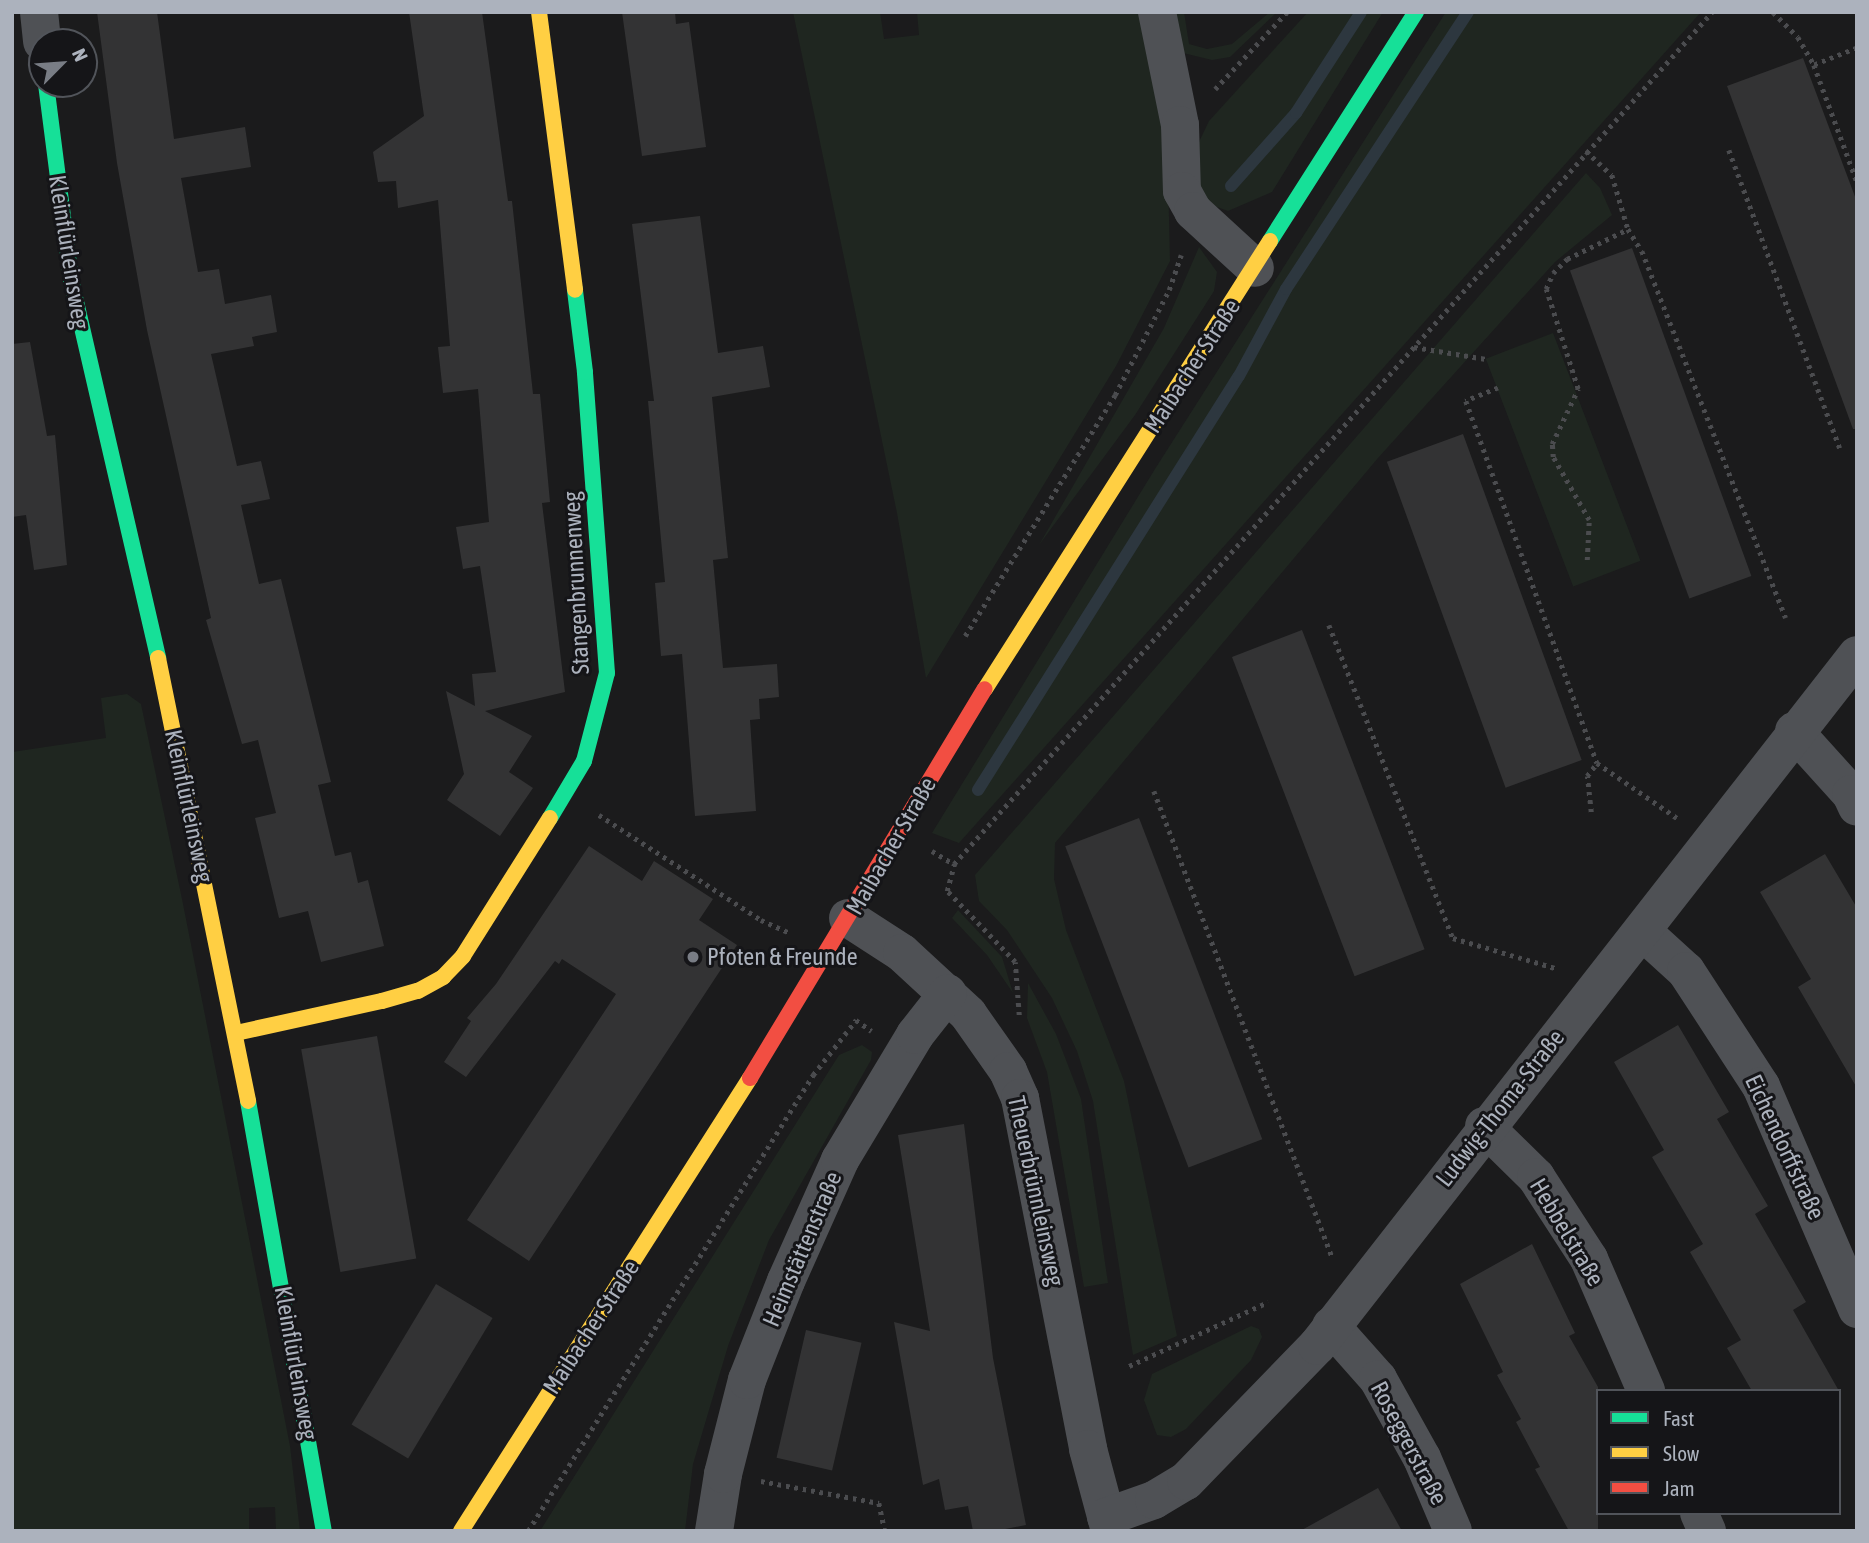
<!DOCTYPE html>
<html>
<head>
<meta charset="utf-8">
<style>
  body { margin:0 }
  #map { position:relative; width:1869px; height:1543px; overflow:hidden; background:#1b1b1c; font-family:"Asap Condensed",sans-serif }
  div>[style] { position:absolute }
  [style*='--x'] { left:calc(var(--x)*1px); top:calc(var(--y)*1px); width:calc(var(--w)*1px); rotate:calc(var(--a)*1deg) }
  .green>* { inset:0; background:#1f2620; transform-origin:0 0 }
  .stream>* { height:12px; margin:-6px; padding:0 6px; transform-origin:6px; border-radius:6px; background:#2d373f }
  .building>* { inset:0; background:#333334; transform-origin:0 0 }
  .path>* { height:4.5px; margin-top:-2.25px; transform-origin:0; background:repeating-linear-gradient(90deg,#4b4c4f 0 3.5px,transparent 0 8.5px) }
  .street>* { height:38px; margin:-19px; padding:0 19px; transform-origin:19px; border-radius:19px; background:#4f5155 }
  .fast>* { height:16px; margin:-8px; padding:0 8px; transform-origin:8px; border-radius:8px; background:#16e098 }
  .slow>* { height:16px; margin:-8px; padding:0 8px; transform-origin:8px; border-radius:8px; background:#ffcf43 }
  .jam>* { height:16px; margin:-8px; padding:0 8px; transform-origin:8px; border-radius:8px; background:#f24e42 }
  .dots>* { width:19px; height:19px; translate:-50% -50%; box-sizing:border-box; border:4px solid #151518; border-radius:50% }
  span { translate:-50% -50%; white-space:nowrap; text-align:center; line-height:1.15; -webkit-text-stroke:6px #151518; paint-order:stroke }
  .street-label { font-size:24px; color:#acb2bd }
  .poi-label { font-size:24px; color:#acb2bd }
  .left { translate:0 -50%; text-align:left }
  .frame { position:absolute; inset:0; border:14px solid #acb2bd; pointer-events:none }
  .legend { position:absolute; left:1596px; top:1389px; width:245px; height:126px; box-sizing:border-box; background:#151518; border:2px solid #51545a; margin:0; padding:9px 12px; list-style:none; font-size:21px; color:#acb2bd }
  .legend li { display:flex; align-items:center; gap:14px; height:35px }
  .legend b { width:35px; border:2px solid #51545a }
  .north { position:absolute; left:28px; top:28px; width:70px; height:70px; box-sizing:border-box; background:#151518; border:2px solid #51545a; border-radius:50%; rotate:65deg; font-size:19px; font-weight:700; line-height:28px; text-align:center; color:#acb2bd }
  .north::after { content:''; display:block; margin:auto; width:24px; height:32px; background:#797d85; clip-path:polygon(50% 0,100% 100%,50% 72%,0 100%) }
</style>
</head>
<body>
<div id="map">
  <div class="green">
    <div style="clip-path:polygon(793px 12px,880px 12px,884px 39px,919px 35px,917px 12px,1147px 12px,1167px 132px,1170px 261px,1116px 366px,926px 678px,897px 513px)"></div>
    <div style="clip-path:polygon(1173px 12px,1184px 12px,1189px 44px,1207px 49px,1232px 44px,1270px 12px,1277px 12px,1230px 57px,1212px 60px,1179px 52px)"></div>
    <div style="clip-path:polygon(1308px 12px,1383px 12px,1272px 192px,1228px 211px,1217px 207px,1205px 198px,1198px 182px,1198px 144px,1209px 121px)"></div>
    <div style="clip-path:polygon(1446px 12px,1701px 12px,959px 843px,932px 833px,1155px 469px)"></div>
    <div style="clip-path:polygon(1586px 173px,1600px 188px,1612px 215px,1555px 262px,1378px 458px,1055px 843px,1054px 879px,1066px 930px,1124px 1081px,1177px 1336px,1133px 1355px,1093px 1101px,1077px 1051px,1052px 998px,1007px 930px,979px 901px,975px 875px)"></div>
    <div style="clip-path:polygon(1199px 247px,1217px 272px,1214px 291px,1135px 415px,1039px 545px,1164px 328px)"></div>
    <div style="left:1553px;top:333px;width:244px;height:72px;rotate:69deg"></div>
    <div style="clip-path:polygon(127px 694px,141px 704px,182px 899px,290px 1446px,300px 1531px,276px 1531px,275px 1507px,249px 1508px,249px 1531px,12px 1531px,12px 752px,106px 738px,101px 698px)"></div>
    <div style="clip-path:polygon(958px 910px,1002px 957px,1013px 993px,987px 955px,952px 918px)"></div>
    <div style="clip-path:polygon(1028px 983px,1056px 1034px,1081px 1099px,1108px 1283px,1084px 1287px,1047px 1072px,1027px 1018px)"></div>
    <div style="clip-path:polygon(862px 1045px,872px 1052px,871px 1060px,769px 1240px,728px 1346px,693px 1464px,685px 1531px,540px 1531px,839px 1055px)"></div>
    <div style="clip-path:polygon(1251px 1326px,1259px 1329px,1262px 1337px,1251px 1360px,1186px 1429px,1171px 1437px,1157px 1435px,1144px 1400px,1152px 1374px)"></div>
  </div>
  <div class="stream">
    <div style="--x:1231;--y:186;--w:98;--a:-48.3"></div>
    <div style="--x:1296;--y:113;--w:120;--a:-57.2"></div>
    <div style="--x:978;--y:790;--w:489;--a:-57.8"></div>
    <div style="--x:1239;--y:376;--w:99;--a:-61.6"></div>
    <div style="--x:1286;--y:289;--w:331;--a:-56.7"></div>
  </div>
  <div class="building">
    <div style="clip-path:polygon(97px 12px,157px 12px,174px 139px,245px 127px,251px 167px,181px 178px,198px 272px,219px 269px,225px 304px,271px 295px,277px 332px,252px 337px,254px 346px,211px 354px,237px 466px,261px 461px,270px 499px,241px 505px,259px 584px,281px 579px,331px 782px,318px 785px,335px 856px,351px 852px,358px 883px,368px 880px,384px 946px,321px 962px,308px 911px,279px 918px,255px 818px,276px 813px,258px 740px,242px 744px,206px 620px,211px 618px,147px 330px,117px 163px)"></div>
    <div style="clip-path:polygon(409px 12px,482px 12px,508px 201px,512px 201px,533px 394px,540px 394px,550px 502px,542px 503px,565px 692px,485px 711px,532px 736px,509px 772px,533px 788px,500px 836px,447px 800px,464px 774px,446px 691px,475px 706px,472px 674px,496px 672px,480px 566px,463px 569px,456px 527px,489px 522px,478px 389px,443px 393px,438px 347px,450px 346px,438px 200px,398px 208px,396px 181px,378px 182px,373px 152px,424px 116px)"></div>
    <div style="clip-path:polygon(622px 12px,675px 12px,676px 24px,689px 22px,706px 147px,642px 156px)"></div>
    <div style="clip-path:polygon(1803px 58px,1857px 202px,1857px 429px,1853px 429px,1727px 86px)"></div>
    <div style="clip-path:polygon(700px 216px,718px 353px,763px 346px,770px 387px,712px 397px,728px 558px,713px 560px,723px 668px,777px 664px,779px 697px,759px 699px,760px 719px,750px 720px,756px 811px,695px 816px,682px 654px,661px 656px,655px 583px,665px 582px,648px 401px,654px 401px,632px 224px)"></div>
    <div style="left:1632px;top:248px;width:349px;height:66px;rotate:70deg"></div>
    <div style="clip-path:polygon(30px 342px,47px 436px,55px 435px,67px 565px,34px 570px,26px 515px,12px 517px,12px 344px)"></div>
    <div style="left:1463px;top:434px;width:347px;height:81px;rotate:70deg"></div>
    <div style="left:1302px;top:630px;width:342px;height:75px;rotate:69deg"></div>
    <div style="left:1139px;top:818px;width:344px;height:79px;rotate:69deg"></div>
    <div style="clip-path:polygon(589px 846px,642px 881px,654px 861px,713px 899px,699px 920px,737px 945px,529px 1261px,467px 1220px,616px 994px,562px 959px,559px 964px,555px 961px,466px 1077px,444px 1062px,471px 1021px,467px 1018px,496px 984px)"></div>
    <div style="clip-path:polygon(1825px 854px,1857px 908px,1857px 1088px,1798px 987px,1811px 979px,1760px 892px)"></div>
    <div style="clip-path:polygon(1678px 1025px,1729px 1112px,1717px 1119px,1768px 1206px,1755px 1214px,1806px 1302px,1793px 1310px,1839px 1391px,1752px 1391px,1727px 1348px,1741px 1340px,1690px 1252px,1703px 1244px,1652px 1157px,1664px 1150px,1614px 1062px)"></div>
    <div style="left:377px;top:1036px;width:226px;height:77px;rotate:80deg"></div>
    <div style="clip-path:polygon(964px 1124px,993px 1358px,1026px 1525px,995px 1531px,973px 1531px,968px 1506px,945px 1510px,939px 1479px,923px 1485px,894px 1322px,930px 1331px,898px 1135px)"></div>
    <div style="clip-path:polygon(1532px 1244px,1575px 1333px,1569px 1336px,1598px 1387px,1598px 1531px,1569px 1531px,1535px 1469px,1540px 1467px,1516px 1422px,1521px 1419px,1497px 1375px,1503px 1372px,1460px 1284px)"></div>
    <div style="left:436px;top:1284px;width:66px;height:164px;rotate:31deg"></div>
    <div style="left:806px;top:1330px;width:57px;height:131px;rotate:13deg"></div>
    <div style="clip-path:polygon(1378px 1488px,1402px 1531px,1300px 1531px)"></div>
  </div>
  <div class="path">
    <div style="--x:1773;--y:12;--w:35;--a:45"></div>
    <div style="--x:1798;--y:37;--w:32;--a:60"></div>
    <div style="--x:1857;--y:48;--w:46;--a:158.4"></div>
    <div style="--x:1814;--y:65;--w:125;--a:69.8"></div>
    <div style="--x:1215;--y:89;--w:105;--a:-46.9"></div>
    <div style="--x:1729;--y:150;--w:318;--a:69.6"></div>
    <div style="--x:1586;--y:151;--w:35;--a:43"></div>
    <div style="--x:1612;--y:175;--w:56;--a:73.5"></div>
    <div style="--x:1628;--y:229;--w:26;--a:58"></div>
    <div style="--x:1642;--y:251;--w:394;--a:68.6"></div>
    <div style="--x:1414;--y:347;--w:73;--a:9.5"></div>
    <div style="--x:1498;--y:388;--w:35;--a:158"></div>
    <div style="--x:1466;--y:401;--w:385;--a:70.1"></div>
    <div style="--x:1597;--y:763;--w:97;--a:34.5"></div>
    <div style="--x:1587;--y:560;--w:40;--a:-87.1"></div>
    <div style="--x:1589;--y:520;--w:73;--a:-119.7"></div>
    <div style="--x:1553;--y:457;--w:13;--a:-94"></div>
    <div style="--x:1552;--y:444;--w:61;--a:-64.7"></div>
    <div style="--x:1578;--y:389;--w:105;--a:-107.7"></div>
    <div style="--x:1546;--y:289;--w:17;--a:-66"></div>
    <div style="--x:1553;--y:273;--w:20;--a:-45"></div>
    <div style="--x:1567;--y:259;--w:68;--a:-26.2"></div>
    <div style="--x:1329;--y:625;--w:337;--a:68.4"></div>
    <div style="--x:1453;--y:938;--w:109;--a:16.4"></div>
    <div style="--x:965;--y:636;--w:284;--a:-58.1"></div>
    <div style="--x:1115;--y:395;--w:118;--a:-62.8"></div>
    <div style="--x:1169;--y:290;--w:37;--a:-71"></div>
    <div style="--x:1154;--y:791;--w:501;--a:69.07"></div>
    <div style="--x:1591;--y:812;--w:36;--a:-96"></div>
    <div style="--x:1587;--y:776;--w:16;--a:-52"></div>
    <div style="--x:599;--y:815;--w:193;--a:32.9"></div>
    <div style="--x:761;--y:920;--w:30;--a:24"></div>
    <div style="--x:932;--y:851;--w:26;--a:31"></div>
    <div style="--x:1019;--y:1015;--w:53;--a:-94.3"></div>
    <div style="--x:1015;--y:962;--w:98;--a:-133.8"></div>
    <div style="--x:947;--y:891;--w:28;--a:-75"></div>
    <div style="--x:954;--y:864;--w:1140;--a:-48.34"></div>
    <div style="--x:1129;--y:1366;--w:153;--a:-24.7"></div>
    <div style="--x:761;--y:1481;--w:120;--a:10.6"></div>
    <div style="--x:879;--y:1503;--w:29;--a:78"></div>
    <div style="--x:528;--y:1531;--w:538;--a:-57.99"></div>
    <div style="--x:813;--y:1075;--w:70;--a:-52"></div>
    <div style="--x:856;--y:1020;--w:19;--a:35"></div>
  </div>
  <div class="street">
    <div style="--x:39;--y:12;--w:30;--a:84"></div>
    <div style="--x:1157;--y:12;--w:115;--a:78.5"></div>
    <div style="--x:1180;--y:125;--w:66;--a:88.3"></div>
    <div style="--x:1182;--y:191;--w:23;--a:61"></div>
    <div style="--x:1193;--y:211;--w:84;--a:42.6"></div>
    <div style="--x:1794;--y:731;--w:85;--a:47.9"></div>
    <div style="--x:1851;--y:794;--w:14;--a:65"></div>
    <div style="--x:848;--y:918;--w:64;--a:32.9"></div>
    <div style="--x:902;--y:953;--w:90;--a:42.7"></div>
    <div style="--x:968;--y:1014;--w:70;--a:54.9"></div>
    <div style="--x:1008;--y:1071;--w:30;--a:66"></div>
    <div style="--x:1020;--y:1098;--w:358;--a:79"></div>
    <div style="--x:1088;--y:1449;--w:85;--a:75"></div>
    <div style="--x:1642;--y:931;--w:59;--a:42.3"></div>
    <div style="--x:1686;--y:971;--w:137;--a:56.9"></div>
    <div style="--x:1761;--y:1086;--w:243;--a:66.7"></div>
    <div style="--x:1484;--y:1126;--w:73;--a:44.4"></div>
    <div style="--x:1536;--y:1177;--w:98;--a:57.1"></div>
    <div style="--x:1589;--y:1259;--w:144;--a:66.6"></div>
    <div style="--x:1331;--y:1326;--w:71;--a:48.4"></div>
    <div style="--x:1378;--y:1379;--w:90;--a:60.9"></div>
    <div style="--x:1422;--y:1458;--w:79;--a:67"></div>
    <div style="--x:1699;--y:1513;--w:20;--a:66"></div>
    <div style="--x:1106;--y:1517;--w:51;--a:-19.5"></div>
    <div style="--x:1154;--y:1500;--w:37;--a:-31"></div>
    <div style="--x:1186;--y:1481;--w:188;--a:-45.9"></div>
    <div style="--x:1317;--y:1346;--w:877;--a:-51.99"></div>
    <div style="--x:714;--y:1531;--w:58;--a:-81"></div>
    <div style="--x:723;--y:1474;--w:97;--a:-75.7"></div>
    <div style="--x:747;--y:1380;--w:106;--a:-68.5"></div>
    <div style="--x:786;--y:1281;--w:133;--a:-65.9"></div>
    <div style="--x:840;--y:1160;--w:146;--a:-59"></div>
    <div style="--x:915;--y:1035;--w:53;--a:-51.8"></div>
  </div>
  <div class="fast">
    <div style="--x:46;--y:84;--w:198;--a:82.7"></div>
    <div style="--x:71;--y:280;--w:388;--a:77"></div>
    <div style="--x:1270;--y:241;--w:272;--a:-57.5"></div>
    <div style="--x:550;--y:818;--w:66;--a:-59.2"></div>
    <div style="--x:584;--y:761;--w:91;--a:-75.4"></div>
    <div style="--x:607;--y:673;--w:302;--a:-94.2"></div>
    <div style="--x:585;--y:372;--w:83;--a:-97"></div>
    <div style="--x:248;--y:1101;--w:437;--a:80"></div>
  </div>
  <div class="slow">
    <div style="--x:539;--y:12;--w:280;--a:82.6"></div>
    <div style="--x:158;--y:658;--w:452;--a:78.5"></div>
    <div style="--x:985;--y:689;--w:531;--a:-57.54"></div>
    <div style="--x:236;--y:1033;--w:149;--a:-12.4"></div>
    <div style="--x:382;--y:1001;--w:37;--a:-16"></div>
    <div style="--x:418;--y:991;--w:29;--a:-29"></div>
    <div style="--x:443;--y:977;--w:29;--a:-46"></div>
    <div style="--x:463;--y:956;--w:163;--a:-57.8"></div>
    <div style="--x:461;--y:1531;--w:537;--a:-57.46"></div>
  </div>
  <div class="jam">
    <div style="--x:750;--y:1078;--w:454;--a:-58.9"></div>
  </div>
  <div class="dots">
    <div style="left:693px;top:957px;background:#797d85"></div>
  </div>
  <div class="street-label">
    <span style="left:69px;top:252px;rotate:81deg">Kleinflürleinsweg</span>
    <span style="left:1192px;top:366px;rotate:-57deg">Maibacher Straße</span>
    <span style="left:576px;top:583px;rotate:-93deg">Stangenbrunnenweg</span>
    <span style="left:189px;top:806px;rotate:78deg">Kleinflürleinsweg</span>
    <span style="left:891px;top:846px;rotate:-60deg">Maibacher Straße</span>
    <span style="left:1500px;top:1108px;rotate:-52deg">Ludwig-Thoma-Straße</span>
    <span style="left:1785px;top:1147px;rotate:65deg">Eichendorffstraße</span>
    <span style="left:1036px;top:1191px;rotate:78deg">Theuerbrünnleinsweg</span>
    <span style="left:1567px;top:1232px;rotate:59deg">Hebbelstraße</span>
    <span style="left:802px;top:1249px;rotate:-67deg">Heimstättenstraße</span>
    <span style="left:591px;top:1327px;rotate:-57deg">Maibacher Straße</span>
    <span style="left:296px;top:1363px;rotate:80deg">Kleinflürleinsweg</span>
    <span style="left:1409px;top:1443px;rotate:62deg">Roseggerstraße</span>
  </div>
  <div class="poi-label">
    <span class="left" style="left:707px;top:957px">Pfoten &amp; Freunde</span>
  </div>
  <div class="frame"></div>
  <ul class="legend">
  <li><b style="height:9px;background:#16e098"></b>Fast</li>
  <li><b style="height:9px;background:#ffcf43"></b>Slow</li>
  <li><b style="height:9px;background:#f24e42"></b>Jam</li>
  </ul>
  <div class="north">N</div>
</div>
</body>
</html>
